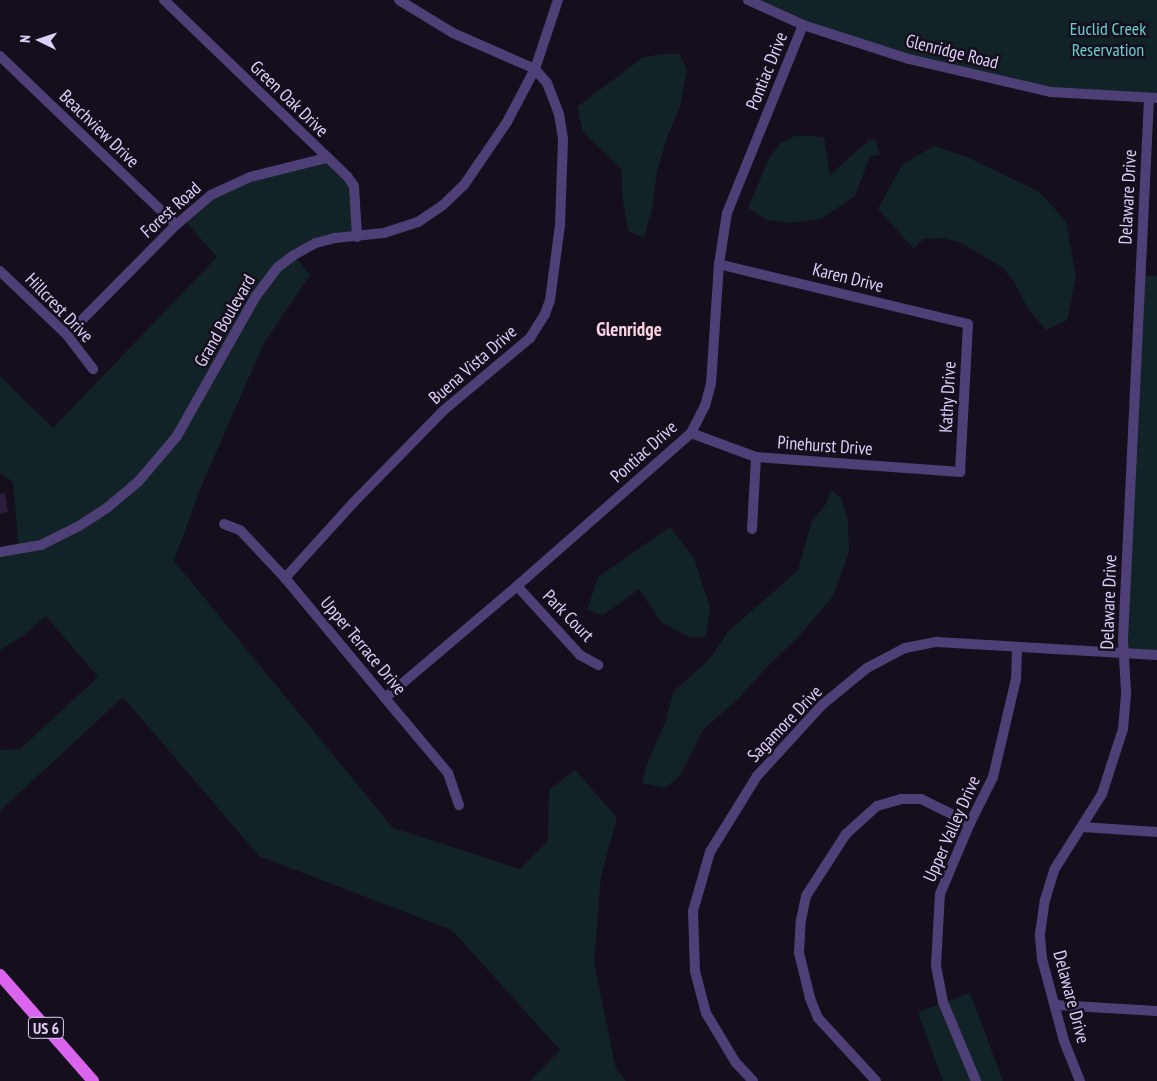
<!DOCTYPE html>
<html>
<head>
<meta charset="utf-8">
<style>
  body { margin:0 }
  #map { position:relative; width:1157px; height:1081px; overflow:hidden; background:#150e1d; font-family:"PT Sans Narrow",sans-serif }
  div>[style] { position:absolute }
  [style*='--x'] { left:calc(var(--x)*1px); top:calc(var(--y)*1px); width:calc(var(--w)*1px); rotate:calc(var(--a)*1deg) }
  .green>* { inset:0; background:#122327 }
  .building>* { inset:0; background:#2b1d3c }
  .street>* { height:10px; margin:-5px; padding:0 5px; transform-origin:5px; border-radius:5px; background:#4e3f77 }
  .primary>* { height:12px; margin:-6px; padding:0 6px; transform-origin:6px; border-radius:6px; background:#da64ed }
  span { translate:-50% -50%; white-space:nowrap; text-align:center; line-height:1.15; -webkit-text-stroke:5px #150e1d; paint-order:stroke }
  .shield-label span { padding:1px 4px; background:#150e1d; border:1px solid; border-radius:4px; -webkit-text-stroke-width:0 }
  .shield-label { font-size:16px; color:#dfd0f9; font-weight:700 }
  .park-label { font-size:18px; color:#66d0cf }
  .street-label { font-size:18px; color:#dfd0f9 }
  .neighbourhood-label { font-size:19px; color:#fad2e2; font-weight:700 }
  .north { position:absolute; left:15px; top:15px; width:50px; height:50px; -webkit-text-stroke:4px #150e1d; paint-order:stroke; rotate:274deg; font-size:14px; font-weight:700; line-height:20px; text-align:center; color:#dfd0f9 }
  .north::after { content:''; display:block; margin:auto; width:18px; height:22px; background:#dfd0f9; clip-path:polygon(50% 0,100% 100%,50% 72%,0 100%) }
</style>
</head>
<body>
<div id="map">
  <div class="green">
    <div style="clip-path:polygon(748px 0,1157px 0,1157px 98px,1051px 92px,909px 59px)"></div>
    <div style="clip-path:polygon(660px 54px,679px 54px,687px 69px,680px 107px,667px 137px,657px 171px,652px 209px,644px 238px,628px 231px,622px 194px,622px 170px,583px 132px,577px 107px,642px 58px)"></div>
    <div style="clip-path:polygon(797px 135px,824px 137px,830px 175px,869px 140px,876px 140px,880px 155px,870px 156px,855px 196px,821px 219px,788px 223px,767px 220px,748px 208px,769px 158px,781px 143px)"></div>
    <div style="clip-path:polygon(934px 146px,969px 158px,1038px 191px,1066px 221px,1076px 277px,1067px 320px,1046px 330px,1029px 310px,1014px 282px,1003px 268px,963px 244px,943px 238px,923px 239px,914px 249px,878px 209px,902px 165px)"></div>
    <div style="clip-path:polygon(326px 158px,354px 186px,357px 237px,335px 238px,294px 255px,310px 275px,264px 343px,200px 489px,174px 561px,393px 828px,520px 869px,548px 841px,549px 790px,575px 770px,617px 818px,601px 876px,594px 963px,616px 1069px,626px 1081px,530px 1081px,560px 1050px,452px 930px,259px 856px,123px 697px,0 811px,0 750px,20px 749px,98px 677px,46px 616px,24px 635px,0 650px,0 552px,19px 550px,13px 482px,0 473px,0 376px,53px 428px,217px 257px,183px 219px,211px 195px)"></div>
    <div style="clip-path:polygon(1140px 275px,1157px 276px,1157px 655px,1122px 652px)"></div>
    <div style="clip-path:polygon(831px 490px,841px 498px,848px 521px,849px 552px,833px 596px,800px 635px,764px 670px,739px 698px,703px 730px,680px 776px,665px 788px,642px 783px,647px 764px,666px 720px,673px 692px,709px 660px,728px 632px,798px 570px,812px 520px,826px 504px)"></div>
    <div style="clip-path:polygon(670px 527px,694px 558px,710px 608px,706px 637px,691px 638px,661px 622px,639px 589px,603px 615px,587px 610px,598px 577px)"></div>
    <div style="clip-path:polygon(970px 993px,1003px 1081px,943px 1081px,918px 1012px)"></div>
  </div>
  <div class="building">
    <div style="clip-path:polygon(5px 493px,8px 512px,0 514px,0 494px)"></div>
  </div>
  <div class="street">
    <div style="--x:164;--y:0;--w:254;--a:43.9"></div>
    <div style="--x:347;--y:176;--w:12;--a:55"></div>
    <div style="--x:354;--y:186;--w:51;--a:86.6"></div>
    <div style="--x:748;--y:0;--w:60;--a:24.4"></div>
    <div style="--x:803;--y:25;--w:111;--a:17.8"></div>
    <div style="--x:909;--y:59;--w:146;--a:13.1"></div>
    <div style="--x:1051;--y:92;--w:106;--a:3.2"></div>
    <div style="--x:0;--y:56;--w:244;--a:43.8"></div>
    <div style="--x:0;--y:271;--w:93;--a:43.7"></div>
    <div style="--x:67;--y:335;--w:43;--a:52.6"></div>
    <div style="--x:67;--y:335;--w:155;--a:-45.3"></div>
    <div style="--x:176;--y:225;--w:46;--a:-40.6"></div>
    <div style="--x:211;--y:195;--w:43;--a:-24.8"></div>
    <div style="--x:250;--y:177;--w:78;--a:-14"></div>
    <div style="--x:691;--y:433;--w:69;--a:20.3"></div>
    <div style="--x:756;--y:457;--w:205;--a:4.2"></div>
    <div style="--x:960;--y:472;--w:148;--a:-86.9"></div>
    <div style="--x:968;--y:324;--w:256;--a:-166.5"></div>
    <div style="--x:224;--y:524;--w:17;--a:21"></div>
    <div style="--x:240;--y:530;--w:66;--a:46.8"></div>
    <div style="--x:285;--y:578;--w:156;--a:50.2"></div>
    <div style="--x:385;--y:698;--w:98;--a:50"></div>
    <div style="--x:448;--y:773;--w:34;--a:71"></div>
    <div style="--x:752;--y:529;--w:72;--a:-86.8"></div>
    <div style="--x:0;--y:552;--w:42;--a:-9.7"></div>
    <div style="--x:41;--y:545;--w:42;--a:-26.6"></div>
    <div style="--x:79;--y:526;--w:35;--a:-33"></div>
    <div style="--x:108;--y:507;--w:39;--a:-40"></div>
    <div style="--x:138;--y:482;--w:60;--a:-49.7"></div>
    <div style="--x:177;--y:436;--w:161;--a:-60.6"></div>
    <div style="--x:256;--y:296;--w:36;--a:-53"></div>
    <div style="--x:278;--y:267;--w:20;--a:-37"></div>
    <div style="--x:294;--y:255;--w:25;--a:-29"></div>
    <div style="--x:316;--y:243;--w:20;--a:-15"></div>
    <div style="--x:335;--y:238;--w:49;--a:-5.8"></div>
    <div style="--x:384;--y:233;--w:36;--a:-18"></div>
    <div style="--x:418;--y:222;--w:30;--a:-34"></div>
    <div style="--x:443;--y:205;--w:29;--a:-44"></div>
    <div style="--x:464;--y:185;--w:76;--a:-55.7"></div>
    <div style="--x:507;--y:122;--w:60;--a:-62.2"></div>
    <div style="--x:535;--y:69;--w:73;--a:-71.6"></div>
    <div style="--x:285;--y:578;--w:101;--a:-47.8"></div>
    <div style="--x:353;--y:503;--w:130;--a:-45.6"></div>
    <div style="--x:444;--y:410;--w:112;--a:-39.9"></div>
    <div style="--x:530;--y:338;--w:28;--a:-58"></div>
    <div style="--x:545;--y:314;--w:15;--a:-70"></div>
    <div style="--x:550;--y:300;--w:76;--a:-82.4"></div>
    <div style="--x:560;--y:225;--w:86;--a:-88"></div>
    <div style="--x:563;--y:139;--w:25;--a:-99"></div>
    <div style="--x:559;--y:114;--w:33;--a:-111"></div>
    <div style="--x:547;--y:83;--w:18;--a:-131"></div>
    <div style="--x:535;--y:69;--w:90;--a:-156.3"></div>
    <div style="--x:453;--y:33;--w:63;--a:-148.6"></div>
    <div style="--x:517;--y:586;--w:93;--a:47.6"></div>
    <div style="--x:580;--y:655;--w:21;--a:29"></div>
    <div style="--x:385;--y:698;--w:173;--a:-40.3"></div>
    <div style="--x:517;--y:586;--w:232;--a:-41.3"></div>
    <div style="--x:691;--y:433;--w:30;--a:-63"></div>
    <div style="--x:705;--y:406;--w:23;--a:-75"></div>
    <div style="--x:711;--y:384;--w:120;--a:-86.2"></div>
    <div style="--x:719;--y:264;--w:52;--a:-81.1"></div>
    <div style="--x:727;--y:213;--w:203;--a:-68"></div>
    <div style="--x:1082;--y:827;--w:75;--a:3.8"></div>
    <div style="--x:1056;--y:1005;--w:101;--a:3.4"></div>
    <div style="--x:753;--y:1081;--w:25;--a:-133"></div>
    <div style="--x:736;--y:1063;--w:58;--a:-121"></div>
    <div style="--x:706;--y:1013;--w:43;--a:-104.7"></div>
    <div style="--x:695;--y:971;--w:60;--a:-91.9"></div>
    <div style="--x:693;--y:911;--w:61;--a:-73.9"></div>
    <div style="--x:710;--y:852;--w:89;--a:-58.3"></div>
    <div style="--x:757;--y:776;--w:96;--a:-47.5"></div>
    <div style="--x:822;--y:705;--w:58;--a:-39.4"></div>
    <div style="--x:867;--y:668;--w:43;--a:-27.8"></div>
    <div style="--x:905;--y:648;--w:33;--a:-11"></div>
    <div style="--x:937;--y:642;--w:220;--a:3.4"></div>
    <div style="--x:876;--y:1081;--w:86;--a:-132.6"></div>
    <div style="--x:818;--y:1018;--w:22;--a:-112"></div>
    <div style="--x:810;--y:998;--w:46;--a:-103.7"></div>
    <div style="--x:799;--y:953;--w:33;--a:-87"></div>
    <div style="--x:801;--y:920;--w:25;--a:-78"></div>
    <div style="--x:806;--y:896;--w:74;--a:-57.2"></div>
    <div style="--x:846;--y:834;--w:42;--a:-42.1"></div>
    <div style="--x:877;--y:806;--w:25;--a:-16"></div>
    <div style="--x:901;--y:799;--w:20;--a:0"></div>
    <div style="--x:921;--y:799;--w:55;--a:26.1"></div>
    <div style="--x:976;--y:1081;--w:86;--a:-112.7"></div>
    <div style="--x:943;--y:1002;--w:38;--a:-101"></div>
    <div style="--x:936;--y:965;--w:71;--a:-86.8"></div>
    <div style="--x:940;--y:894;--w:77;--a:-67.1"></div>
    <div style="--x:970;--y:823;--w:51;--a:-63.4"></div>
    <div style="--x:993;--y:777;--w:101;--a:-76.8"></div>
    <div style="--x:1016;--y:679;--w:32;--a:-88"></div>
    <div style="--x:1080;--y:1081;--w:43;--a:-111.8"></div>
    <div style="--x:1064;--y:1041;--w:85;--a:-105"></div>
    <div style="--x:1042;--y:959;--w:25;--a:-95"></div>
    <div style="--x:1040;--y:934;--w:34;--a:-82"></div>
    <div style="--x:1045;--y:900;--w:31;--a:-73"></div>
    <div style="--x:1054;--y:870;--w:90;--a:-57.7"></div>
    <div style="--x:1102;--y:794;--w:68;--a:-72.1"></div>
    <div style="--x:1123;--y:729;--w:38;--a:-85"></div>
    <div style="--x:1126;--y:691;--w:51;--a:-93.4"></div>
    <div style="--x:1123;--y:640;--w:542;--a:-87.25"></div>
  </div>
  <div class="primary">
    <div style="--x:0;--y:975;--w:141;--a:48.7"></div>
  </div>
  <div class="shield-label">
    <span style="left:46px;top:1028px">US 6</span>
  </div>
  <div class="park-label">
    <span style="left:1108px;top:40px">Euclid Creek<br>Reservation</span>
  </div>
  <div class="street-label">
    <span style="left:952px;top:52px;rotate:14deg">Glenridge Road</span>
    <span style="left:767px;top:71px;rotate:-68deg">Pontiac Drive</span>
    <span style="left:289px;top:99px;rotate:44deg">Green Oak Drive</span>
    <span style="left:99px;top:129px;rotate:44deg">Beachview Drive</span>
    <span style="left:1128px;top:197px;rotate:-87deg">Delaware Drive</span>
    <span style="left:171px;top:210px;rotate:-42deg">Forest Road</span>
    <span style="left:848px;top:278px;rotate:14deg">Karen Drive</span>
    <span style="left:59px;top:308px;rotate:46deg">Hillcrest Drive</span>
    <span style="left:225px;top:321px;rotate:-60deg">Grand Boulevard</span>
    <span style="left:473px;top:365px;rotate:-41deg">Buena Vista Drive</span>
    <span style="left:948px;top:397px;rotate:-87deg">Kathy Drive</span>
    <span style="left:825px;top:446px;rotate:4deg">Pinehurst Drive</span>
    <span style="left:644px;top:452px;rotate:-42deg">Pontiac Drive</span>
    <span style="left:1109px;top:602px;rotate:-88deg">Delaware Drive</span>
    <span style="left:568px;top:616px;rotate:46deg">Park Court</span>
    <span style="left:363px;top:646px;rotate:50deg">Upper Terrace Drive</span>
    <span style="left:785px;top:724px;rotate:-46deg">Sagamore Drive</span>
    <span style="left:952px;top:829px;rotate:-66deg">Upper Valley Drive</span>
    <span style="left:1071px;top:997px;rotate:75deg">Delaware Drive</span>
  </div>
  <div class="neighbourhood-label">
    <span style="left:629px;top:330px">Glenridge</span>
  </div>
  <div class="north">N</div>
</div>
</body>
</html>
